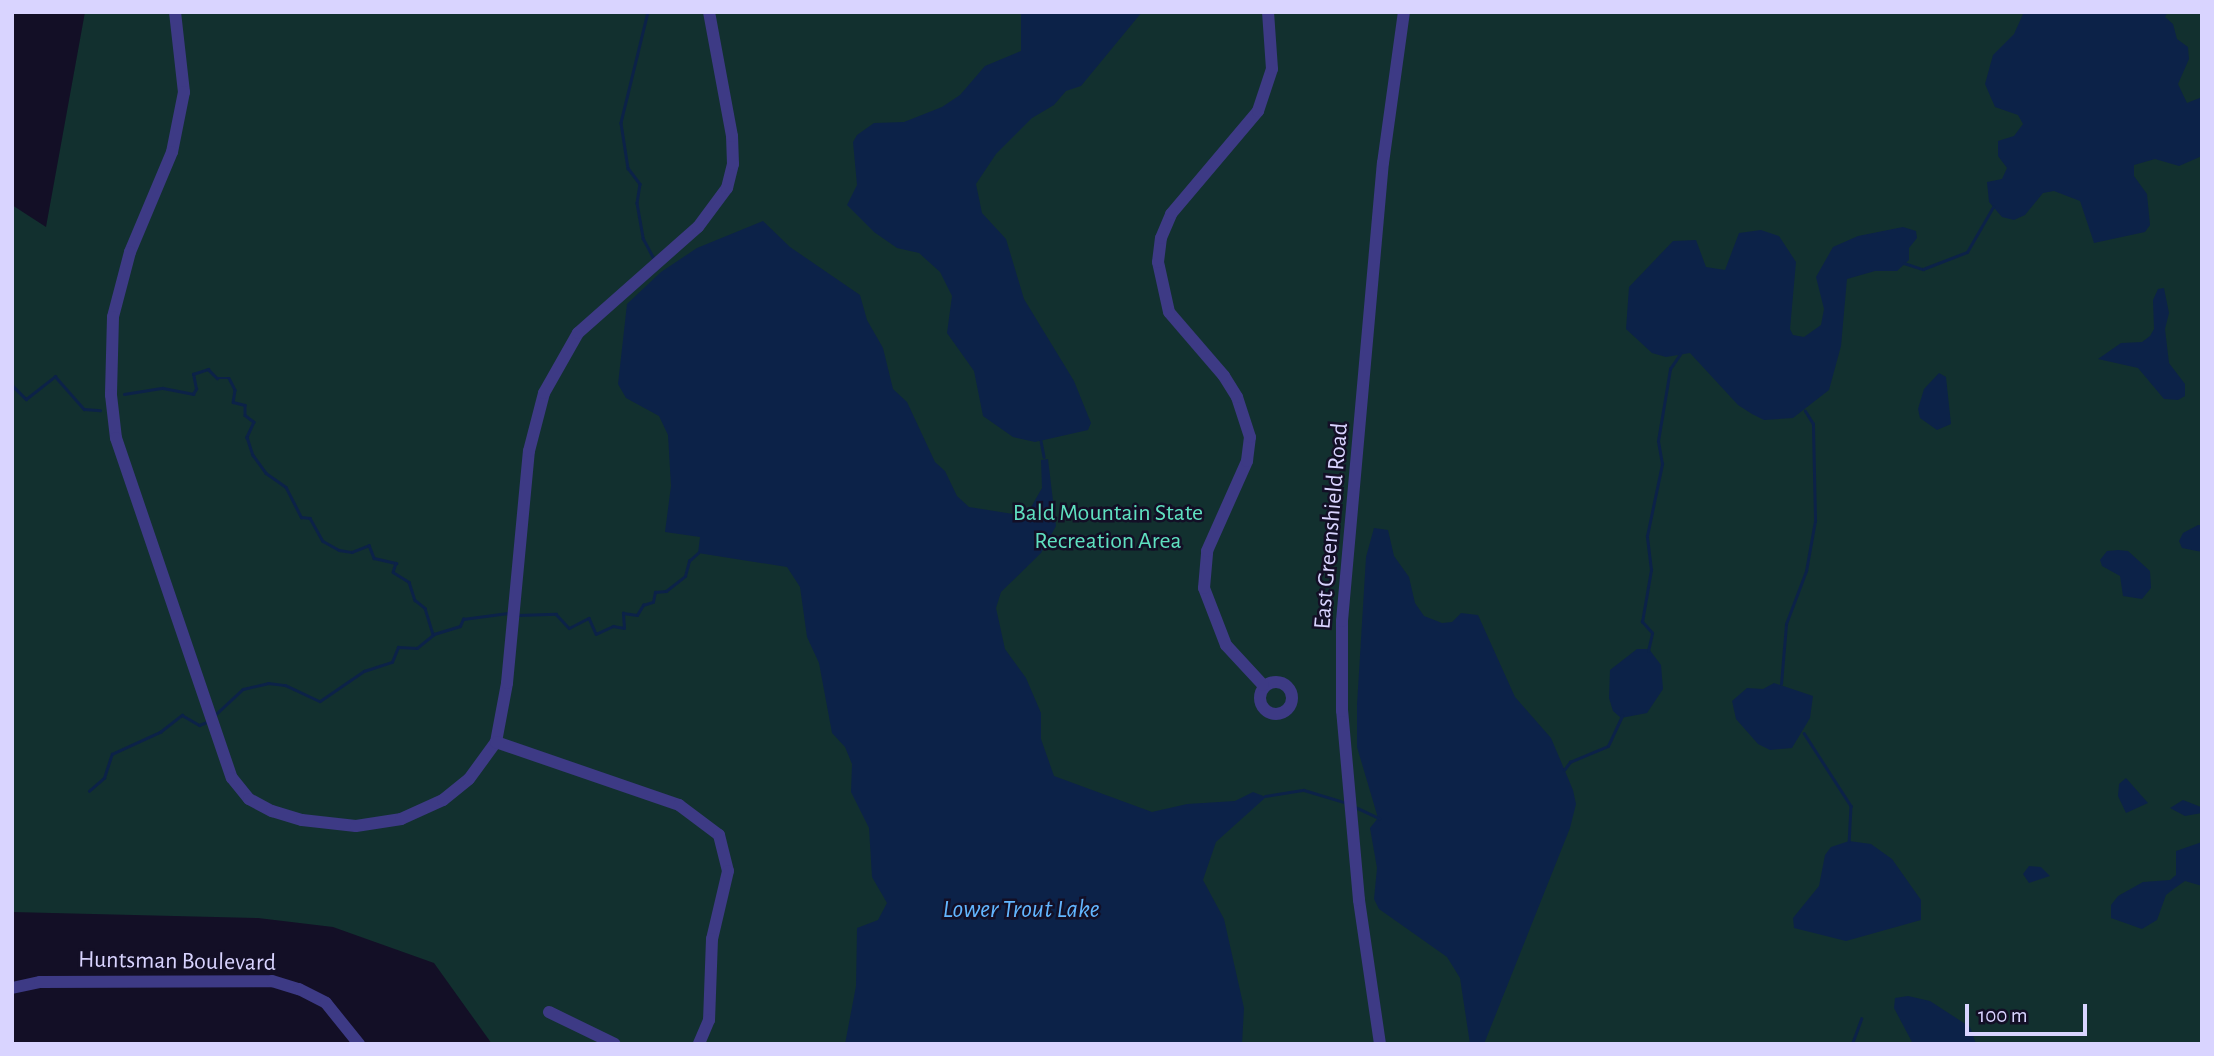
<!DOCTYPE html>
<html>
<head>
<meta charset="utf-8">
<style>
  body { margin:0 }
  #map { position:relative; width:2214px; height:1056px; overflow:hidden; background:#130f26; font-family:"Alegreya Sans",sans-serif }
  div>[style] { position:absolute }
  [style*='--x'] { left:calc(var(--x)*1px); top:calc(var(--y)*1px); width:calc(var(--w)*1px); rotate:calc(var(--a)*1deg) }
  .green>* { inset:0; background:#12302f }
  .water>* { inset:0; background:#0c2248 }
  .stream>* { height:2.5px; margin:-1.25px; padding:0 1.25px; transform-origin:1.25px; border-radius:1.25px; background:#0c2248 }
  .minor>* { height:12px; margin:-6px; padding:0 6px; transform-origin:6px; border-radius:6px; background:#3d3a85 }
  .minor>.ring { margin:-6px; padding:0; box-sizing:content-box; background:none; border:12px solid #3d3a85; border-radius:50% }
  span { translate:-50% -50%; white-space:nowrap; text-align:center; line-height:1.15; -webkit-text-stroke:5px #130f26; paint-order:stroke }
  .park-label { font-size:24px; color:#5fe0c0 }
  .street-label { font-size:24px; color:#d9d4ff }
  .water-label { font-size:26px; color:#62b6ff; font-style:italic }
  .frame { position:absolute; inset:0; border:14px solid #d9d4ff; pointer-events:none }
  .scale { position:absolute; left:1965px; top:1004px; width:122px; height:32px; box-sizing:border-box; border:4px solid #d9d4ff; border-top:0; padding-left:9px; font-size:21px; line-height:24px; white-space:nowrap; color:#d9d4ff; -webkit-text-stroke:5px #130f26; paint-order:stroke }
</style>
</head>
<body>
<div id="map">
  <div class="green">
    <div style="clip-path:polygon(85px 12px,2202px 12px,2202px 1044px,492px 1044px,434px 963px,333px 927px,258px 918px,12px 912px,12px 205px,46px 227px)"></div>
  </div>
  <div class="water">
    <div style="clip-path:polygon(1021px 12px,1142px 12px,1081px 86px,1066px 91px,1054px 105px,1032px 118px,996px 154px,976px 184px,982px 213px,1006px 239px,1024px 299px,1074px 381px,1091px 423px,1088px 430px,1035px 442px,1013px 437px,983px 416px,974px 371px,947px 333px,952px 296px,940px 272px,919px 253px,897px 248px,874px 232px,847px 205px,857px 185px,853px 142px,857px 135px,874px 123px,904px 122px,942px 107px,960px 95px,985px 66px,1021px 51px)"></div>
    <div style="clip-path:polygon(2024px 12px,2168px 12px,2165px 17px,2173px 24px,2177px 39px,2188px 47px,2189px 59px,2178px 84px,2187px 103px,2202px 97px,2202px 156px,2179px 166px,2155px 159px,2134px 165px,2134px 176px,2147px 194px,2150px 225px,2145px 232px,2094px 243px,2080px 201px,2054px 191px,2043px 193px,2025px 215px,2014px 220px,2002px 217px,1989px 202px,1987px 182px,2002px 179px,2007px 168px,1998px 156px,1998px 141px,2014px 136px,2023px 124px,2018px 115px,1995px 107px,1985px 84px,1993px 55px,2014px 34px)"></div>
    <div style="clip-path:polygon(763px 221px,790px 247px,860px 295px,867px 320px,883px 348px,893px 389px,907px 402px,935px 462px,945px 471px,957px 496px,969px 507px,1026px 516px,1042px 488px,1041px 460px,1048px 459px,1056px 526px,1041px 553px,1001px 592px,996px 608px,1005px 649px,1026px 678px,1041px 713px,1041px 739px,1054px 776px,1152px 812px,1187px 804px,1235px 801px,1253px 792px,1266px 797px,1216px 842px,1203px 880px,1224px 919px,1244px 1008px,1242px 1044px,845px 1044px,856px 986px,857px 928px,878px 920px,887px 903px,872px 877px,869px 828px,851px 792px,852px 764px,845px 747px,832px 733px,819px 663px,807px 637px,800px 587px,787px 567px,698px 553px,700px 537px,665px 532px,671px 486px,668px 435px,659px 416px,626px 398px,618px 384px,627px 304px,661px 272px,697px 248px)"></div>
    <div style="clip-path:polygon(1903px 227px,1916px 231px,1917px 238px,1909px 248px,1909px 260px,1897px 271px,1875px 271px,1847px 279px,1841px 346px,1829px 390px,1793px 418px,1764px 420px,1752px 414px,1738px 405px,1690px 353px,1666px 357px,1652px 353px,1626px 329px,1629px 287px,1673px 241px,1696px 240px,1706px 267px,1725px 270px,1739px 233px,1761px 230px,1779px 236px,1796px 262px,1790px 329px,1793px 335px,1804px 337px,1821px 325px,1824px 309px,1816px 277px,1833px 247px,1858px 236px)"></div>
    <div style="clip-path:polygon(2164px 288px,2169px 313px,2165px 329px,2169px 363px,2185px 384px,2185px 396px,2178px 400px,2164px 399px,2138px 368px,2098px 359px,2121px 343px,2142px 342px,2150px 336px,2154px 329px,2153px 300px,2158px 289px)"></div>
    <div style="clip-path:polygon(1939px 373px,1946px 377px,1951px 424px,1937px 430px,1920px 418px,1918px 409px,1924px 389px)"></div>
    <div style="clip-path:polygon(2198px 525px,2202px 525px,2202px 552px,2182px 548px,2179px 541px,2183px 533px)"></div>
    <div style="clip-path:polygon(1374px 528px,1388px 530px,1394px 556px,1409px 577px,1415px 603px,1424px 616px,1442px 623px,1452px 622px,1461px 613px,1478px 615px,1515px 697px,1551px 738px,1573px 790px,1576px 804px,1570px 828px,1484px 1044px,1470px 1044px,1460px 978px,1447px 957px,1379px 909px,1374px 899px,1377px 868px,1370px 828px,1378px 818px,1357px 747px,1357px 705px,1366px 557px)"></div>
    <div style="clip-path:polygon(2118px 550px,2128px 551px,2150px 571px,2151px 588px,2142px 599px,2123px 596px,2120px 576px,2102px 566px,2100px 560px,2107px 551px)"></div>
    <div style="clip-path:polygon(1637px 649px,1649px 649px,1661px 665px,1663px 689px,1647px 713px,1621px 718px,1613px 711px,1609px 698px,1610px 670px)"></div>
    <div style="clip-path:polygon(1774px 683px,1813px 696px,1810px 718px,1792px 748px,1770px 750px,1758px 744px,1736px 719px,1732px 701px,1747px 688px,1763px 689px)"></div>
    <div style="clip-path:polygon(2126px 778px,2148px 803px,2126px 813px,2118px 796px,2119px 784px)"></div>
    <div style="clip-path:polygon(2183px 800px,2201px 807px,2202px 813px,2185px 816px,2170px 808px)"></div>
    <div style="clip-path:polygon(1849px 841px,1871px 844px,1892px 859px,1921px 900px,1921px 920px,1846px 941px,1794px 928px,1793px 918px,1819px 886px,1825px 855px,1831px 847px)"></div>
    <div style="clip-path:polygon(2202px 842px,2202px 886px,2185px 881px,2175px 888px,2166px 895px,2157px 920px,2142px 929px,2111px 918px,2111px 905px,2118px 896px,2143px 882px,2170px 880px,2176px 875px,2176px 851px)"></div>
    <div style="clip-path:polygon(2029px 866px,2041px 867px,2050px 876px,2029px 883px,2023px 874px)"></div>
    <div style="clip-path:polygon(1908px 996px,1930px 1001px,1970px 1027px,1976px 1044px,1913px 1044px,1894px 1008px,1895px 998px)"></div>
  </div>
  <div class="stream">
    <div style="--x:648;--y:12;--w:114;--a:103.7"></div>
    <div style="--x:621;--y:123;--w:46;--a:81.2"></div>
    <div style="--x:628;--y:168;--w:20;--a:53"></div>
    <div style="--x:640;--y:184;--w:19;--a:99"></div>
    <div style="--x:637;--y:203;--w:36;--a:80"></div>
    <div style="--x:643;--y:238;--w:24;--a:62"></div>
    <div style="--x:1904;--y:263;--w:20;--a:18"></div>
    <div style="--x:1923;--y:269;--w:47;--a:-21.1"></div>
    <div style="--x:1967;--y:252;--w:52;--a:-60"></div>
    <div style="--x:12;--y:385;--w:20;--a:45"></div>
    <div style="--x:26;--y:399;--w:37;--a:-38"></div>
    <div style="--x:55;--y:376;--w:44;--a:48.7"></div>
    <div style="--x:84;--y:409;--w:16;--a:4"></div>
    <div style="--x:124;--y:394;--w:39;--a:-9"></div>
    <div style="--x:163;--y:388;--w:31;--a:11"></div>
    <div style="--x:193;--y:394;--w:6;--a:-59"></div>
    <div style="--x:196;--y:389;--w:15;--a:-101"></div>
    <div style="--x:193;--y:374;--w:16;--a:-18"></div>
    <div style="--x:208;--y:369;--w:13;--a:45"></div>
    <div style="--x:217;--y:378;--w:12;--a:0"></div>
    <div style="--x:229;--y:378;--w:13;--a:63"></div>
    <div style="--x:235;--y:390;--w:12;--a:99"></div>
    <div style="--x:233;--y:402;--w:12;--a:14"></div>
    <div style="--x:245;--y:405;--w:10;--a:90"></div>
    <div style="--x:245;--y:415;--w:11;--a:38"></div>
    <div style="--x:254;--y:422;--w:17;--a:115"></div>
    <div style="--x:247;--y:437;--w:19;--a:72"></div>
    <div style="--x:253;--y:455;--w:22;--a:54"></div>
    <div style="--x:266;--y:473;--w:24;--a:35"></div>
    <div style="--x:286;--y:487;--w:34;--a:63"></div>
    <div style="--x:301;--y:517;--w:9;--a:6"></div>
    <div style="--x:310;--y:518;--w:26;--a:61"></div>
    <div style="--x:323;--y:541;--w:18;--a:29"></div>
    <div style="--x:339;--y:550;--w:13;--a:9"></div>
    <div style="--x:352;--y:552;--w:18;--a:-22"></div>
    <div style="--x:369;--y:545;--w:14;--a:69"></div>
    <div style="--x:374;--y:558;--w:23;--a:13"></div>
    <div style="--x:396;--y:563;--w:9;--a:108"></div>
    <div style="--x:393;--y:572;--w:19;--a:32"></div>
    <div style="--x:409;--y:582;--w:19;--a:72"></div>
    <div style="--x:415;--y:600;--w:13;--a:39"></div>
    <div style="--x:425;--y:608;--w:28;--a:73"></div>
    <div style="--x:1041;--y:441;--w:16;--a:79"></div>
    <div style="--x:518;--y:615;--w:38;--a:-2"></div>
    <div style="--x:556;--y:614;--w:19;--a:47"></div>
    <div style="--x:569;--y:628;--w:22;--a:-27"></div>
    <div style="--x:589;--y:618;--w:17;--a:66"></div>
    <div style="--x:596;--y:634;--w:19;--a:-25"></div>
    <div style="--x:613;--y:626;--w:11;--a:10"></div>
    <div style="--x:624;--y:628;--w:15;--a:-94"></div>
    <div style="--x:623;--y:613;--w:14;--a:8"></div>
    <div style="--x:637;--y:615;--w:12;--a:-59"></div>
    <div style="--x:643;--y:605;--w:10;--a:-17"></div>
    <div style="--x:653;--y:602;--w:10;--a:-79"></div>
    <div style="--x:655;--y:592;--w:11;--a:-5"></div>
    <div style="--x:666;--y:591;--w:24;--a:-38"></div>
    <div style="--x:685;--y:576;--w:16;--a:-75"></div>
    <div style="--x:689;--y:561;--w:12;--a:-42"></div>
    <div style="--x:1648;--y:651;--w:18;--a:-77"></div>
    <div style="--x:1652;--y:633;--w:15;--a:-132"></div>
    <div style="--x:1642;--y:622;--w:53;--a:-80.2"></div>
    <div style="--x:1651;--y:570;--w:34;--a:-97"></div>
    <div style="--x:1647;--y:536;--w:74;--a:-78.2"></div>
    <div style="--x:1662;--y:464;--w:23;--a:-100"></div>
    <div style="--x:1658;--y:441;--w:73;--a:-80.5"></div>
    <div style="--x:1670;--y:369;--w:18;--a:-56"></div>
    <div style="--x:1781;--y:684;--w:60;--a:-85.2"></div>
    <div style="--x:1786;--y:624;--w:57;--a:-69.3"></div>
    <div style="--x:1806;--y:571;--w:51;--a:-79.8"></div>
    <div style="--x:1815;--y:521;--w:97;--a:-91.2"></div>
    <div style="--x:1813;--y:424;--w:15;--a:-122"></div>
    <div style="--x:215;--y:715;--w:38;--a:-43"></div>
    <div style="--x:243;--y:689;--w:26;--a:-13"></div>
    <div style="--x:268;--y:683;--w:17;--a:7"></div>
    <div style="--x:285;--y:685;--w:38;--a:25"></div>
    <div style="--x:320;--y:701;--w:53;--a:-34.3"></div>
    <div style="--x:364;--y:671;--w:29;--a:-18"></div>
    <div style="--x:392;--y:662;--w:16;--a:-68"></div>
    <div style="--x:398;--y:647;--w:19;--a:3"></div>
    <div style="--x:417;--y:648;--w:22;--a:-39"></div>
    <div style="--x:434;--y:634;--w:27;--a:-17"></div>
    <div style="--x:460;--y:626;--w:8;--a:-67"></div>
    <div style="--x:463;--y:619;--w:45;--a:-7.6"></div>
    <div style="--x:1804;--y:733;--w:87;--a:57.2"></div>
    <div style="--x:1851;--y:806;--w:35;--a:93"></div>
    <div style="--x:1564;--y:770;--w:10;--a:-53"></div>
    <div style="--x:1570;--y:762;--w:41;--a:-22.8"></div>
    <div style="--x:1608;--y:746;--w:33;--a:-65"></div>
    <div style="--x:89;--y:791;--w:20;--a:-41"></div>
    <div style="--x:104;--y:778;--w:25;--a:-72"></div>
    <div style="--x:112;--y:754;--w:53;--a:-24.6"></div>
    <div style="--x:160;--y:732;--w:28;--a:-38"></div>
    <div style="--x:182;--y:715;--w:20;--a:30"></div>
    <div style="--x:199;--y:725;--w:9;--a:-21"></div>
    <div style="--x:1265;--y:796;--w:39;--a:-9"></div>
    <div style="--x:1304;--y:790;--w:45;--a:16.8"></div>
    <div style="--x:1353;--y:806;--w:29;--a:25"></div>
    <div style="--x:1852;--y:1044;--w:27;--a:-70"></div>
  </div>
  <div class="minor">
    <div style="--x:175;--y:12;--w:81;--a:83.6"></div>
    <div style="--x:184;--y:92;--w:61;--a:101.3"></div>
    <div style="--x:172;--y:152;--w:108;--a:112.8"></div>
    <div style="--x:130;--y:252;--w:67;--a:104.7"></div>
    <div style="--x:113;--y:317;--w:78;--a:91.5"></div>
    <div style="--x:111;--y:395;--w:43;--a:83.4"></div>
    <div style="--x:116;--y:438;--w:359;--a:71.2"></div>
    <div style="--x:232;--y:778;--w:27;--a:51"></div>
    <div style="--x:249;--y:799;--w:26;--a:28"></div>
    <div style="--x:272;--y:811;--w:31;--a:17"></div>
    <div style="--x:302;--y:820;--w:54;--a:6.3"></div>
    <div style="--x:356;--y:826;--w:46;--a:-8.8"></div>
    <div style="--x:401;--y:819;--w:46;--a:-24.3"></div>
    <div style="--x:443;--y:800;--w:33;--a:-39"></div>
    <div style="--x:469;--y:779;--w:46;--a:-53.9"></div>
    <div style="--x:496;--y:742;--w:60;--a:-79.4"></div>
    <div style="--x:507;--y:683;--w:233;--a:-84.6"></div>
    <div style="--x:529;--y:451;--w:60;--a:-75.5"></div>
    <div style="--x:544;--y:393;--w:69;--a:-60.5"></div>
    <div style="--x:578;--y:333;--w:160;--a:-41.5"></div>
    <div style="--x:698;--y:227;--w:49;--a:-53.4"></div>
    <div style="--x:727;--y:188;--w:25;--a:-76"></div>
    <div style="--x:733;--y:164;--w:28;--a:-92"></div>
    <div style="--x:732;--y:136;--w:126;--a:-100.5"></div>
    <div class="ring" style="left:1260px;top:682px;width:20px;height:20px"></div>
    <div style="--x:1263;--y:685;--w:54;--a:-132.8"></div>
    <div style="--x:1226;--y:645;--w:61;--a:-111.1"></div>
    <div style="--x:1204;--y:588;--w:37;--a:-85"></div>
    <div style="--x:1207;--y:551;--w:98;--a:-66"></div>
    <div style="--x:1247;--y:461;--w:24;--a:-83"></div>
    <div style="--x:1250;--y:437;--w:42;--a:-108"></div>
    <div style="--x:1237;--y:397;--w:25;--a:-122"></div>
    <div style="--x:1224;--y:376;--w:84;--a:-130.7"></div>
    <div style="--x:1169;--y:312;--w:51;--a:-102.4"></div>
    <div style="--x:1158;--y:262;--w:24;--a:-83"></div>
    <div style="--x:1161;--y:238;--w:26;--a:-67"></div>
    <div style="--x:1171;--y:214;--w:135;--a:-49.8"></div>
    <div style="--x:1258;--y:111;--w:44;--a:-71.6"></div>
    <div style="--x:1272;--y:69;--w:57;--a:-94"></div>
    <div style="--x:496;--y:742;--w:194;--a:19"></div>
    <div style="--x:679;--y:805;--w:50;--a:36.9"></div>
    <div style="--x:719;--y:835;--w:37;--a:76"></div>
    <div style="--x:728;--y:871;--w:70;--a:103.2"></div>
    <div style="--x:712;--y:939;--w:81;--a:92.1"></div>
    <div style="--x:709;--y:1020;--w:26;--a:113"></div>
    <div style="--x:12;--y:988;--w:29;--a:-12"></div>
    <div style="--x:40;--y:982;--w:232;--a:-0.2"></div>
    <div style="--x:272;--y:981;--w:28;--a:17"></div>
    <div style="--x:299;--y:989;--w:30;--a:27"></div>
    <div style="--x:326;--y:1003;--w:53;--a:51.2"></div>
    <div style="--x:549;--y:1012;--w:73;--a:25.9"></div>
    <div style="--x:1380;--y:1044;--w:146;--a:-98.3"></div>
    <div style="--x:1359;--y:900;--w:190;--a:-95.1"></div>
    <div style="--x:1342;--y:711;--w:90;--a:-90"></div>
    <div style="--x:1342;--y:621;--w:460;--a:-84.9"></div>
    <div style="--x:1383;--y:163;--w:152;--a:-82.1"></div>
  </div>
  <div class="park-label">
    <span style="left:1108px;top:528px">Bald Mountain State<br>Recreation Area</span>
  </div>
  <div class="street-label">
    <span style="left:1332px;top:526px;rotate:-85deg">East Greenshield Road</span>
    <span style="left:177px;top:962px;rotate:1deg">Huntsman Boulevard</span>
  </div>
  <div class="water-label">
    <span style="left:1021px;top:910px">Lower Trout Lake</span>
  </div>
  <div class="frame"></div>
  <div class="scale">100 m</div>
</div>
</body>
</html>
